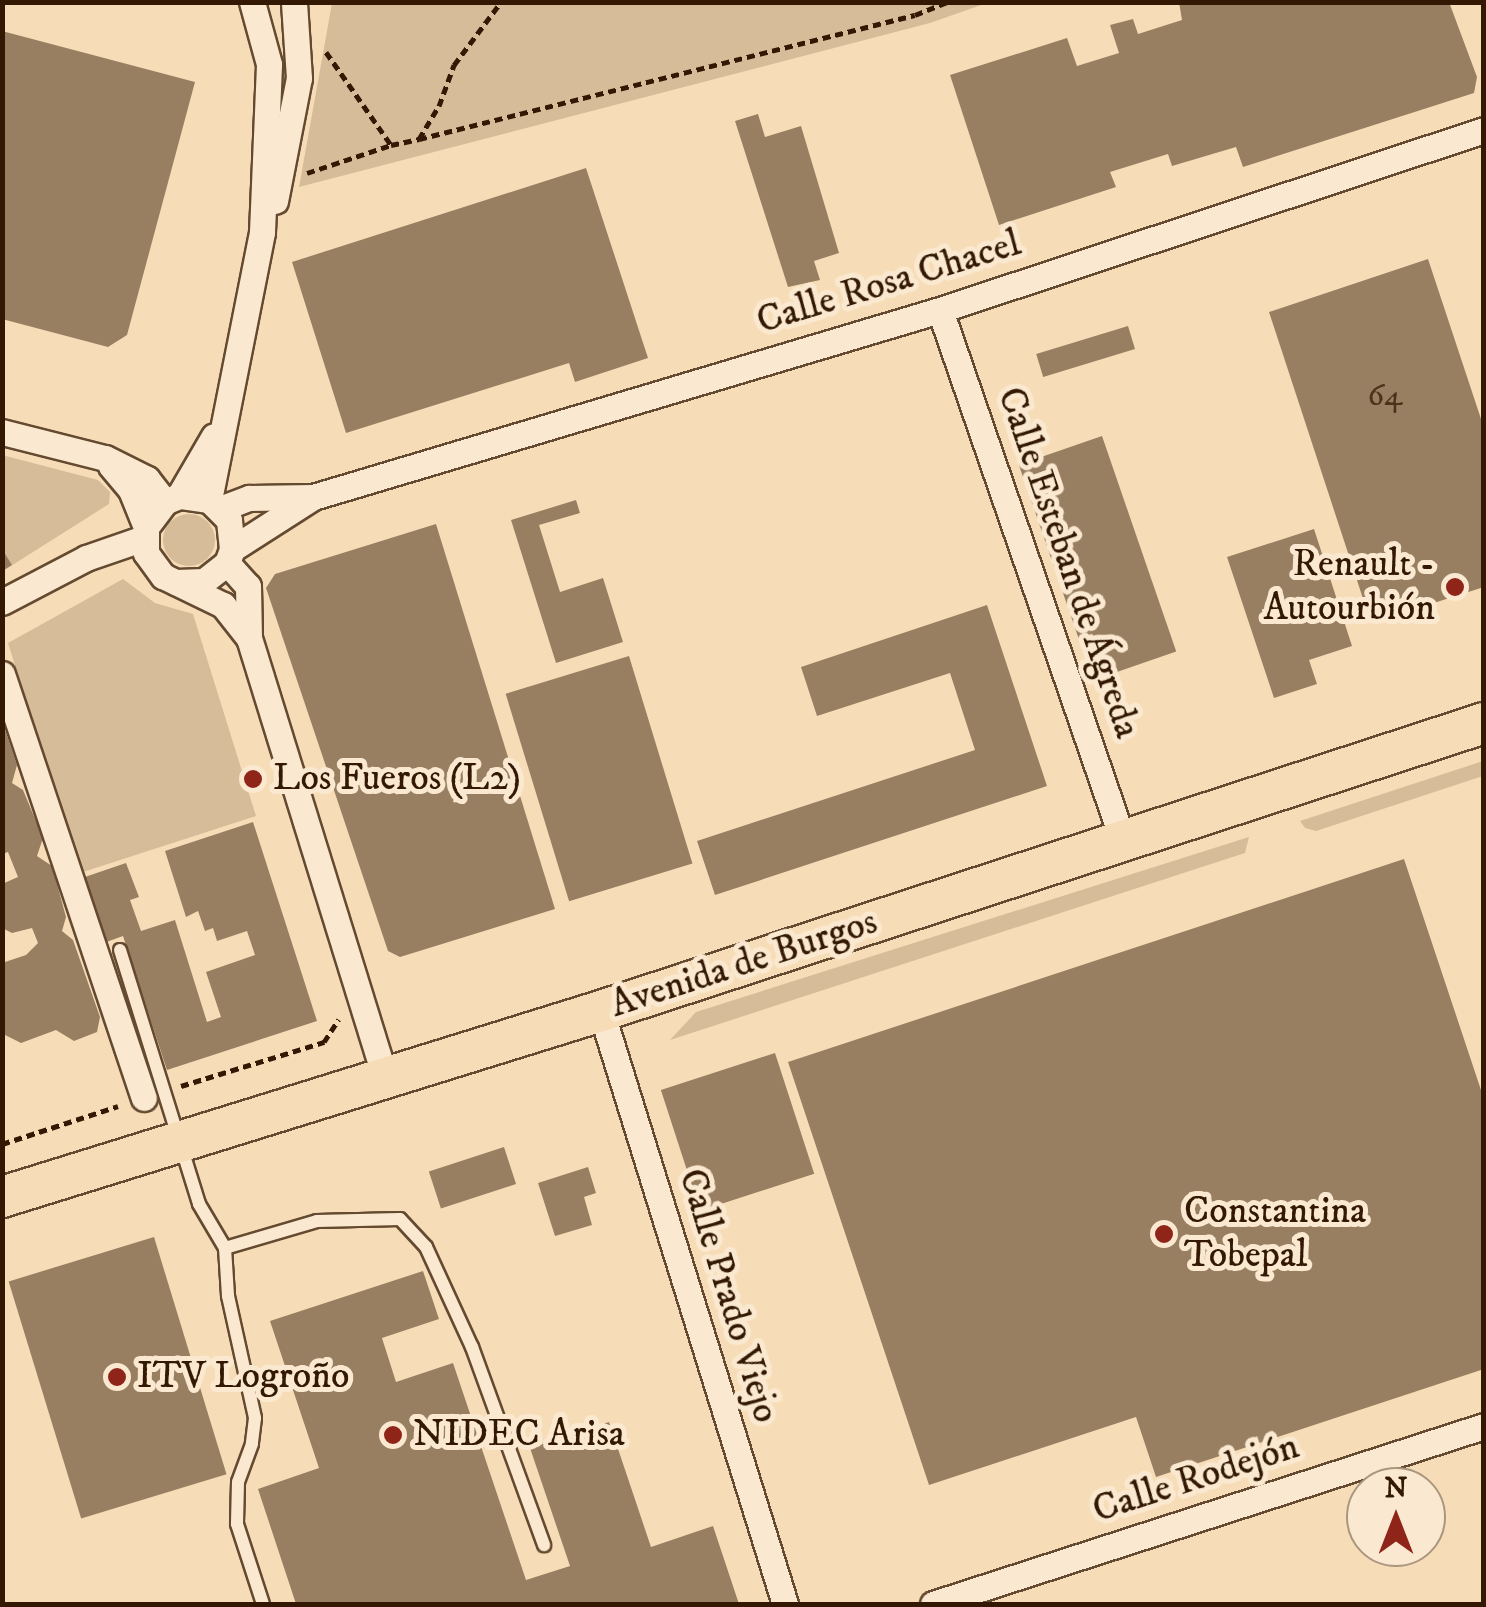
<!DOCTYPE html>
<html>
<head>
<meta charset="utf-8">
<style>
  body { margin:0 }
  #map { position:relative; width:1486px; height:1607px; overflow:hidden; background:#f7ddb7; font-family:"IM FELL DW Pica",serif }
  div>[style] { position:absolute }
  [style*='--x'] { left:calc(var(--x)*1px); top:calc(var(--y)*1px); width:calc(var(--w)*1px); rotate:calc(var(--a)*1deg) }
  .green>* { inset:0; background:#d6bc98 }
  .round { border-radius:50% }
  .building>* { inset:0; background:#997f61; transform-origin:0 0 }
  .path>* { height:5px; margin-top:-2.5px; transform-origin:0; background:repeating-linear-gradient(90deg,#331903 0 8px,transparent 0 13px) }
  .roads { filter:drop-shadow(2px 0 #644a30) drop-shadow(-2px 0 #644a30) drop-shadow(0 2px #644a30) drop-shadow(0 -2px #644a30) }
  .lane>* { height:12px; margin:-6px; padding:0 6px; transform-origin:6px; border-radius:6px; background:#fae9d0 }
  .street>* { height:25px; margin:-12.5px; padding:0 12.5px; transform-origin:12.5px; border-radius:12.5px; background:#fae9d0 }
  .primary>* { height:40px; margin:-20px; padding:0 20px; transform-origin:20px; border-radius:20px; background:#f7ddb7 }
  .dots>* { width:28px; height:28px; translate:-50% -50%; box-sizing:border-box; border:5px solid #fae9d0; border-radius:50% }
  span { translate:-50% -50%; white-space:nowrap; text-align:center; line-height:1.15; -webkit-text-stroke:10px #fae9d0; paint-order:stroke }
  .number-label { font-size:32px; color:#4c321a }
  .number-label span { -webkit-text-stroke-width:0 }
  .street-label { font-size:38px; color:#331903 }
  .poi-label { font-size:38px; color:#331903 }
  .right { translate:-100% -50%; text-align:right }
  .left { translate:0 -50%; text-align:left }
  .frame { position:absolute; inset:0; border:5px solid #331903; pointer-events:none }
  .north { position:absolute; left:1346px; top:1467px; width:100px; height:100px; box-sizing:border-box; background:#fae9d0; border:2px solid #aa967e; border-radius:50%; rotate:0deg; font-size:28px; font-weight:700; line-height:40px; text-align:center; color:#331903 }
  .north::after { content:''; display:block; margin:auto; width:35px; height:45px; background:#8f2418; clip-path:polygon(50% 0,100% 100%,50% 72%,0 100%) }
</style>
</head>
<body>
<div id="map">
  <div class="green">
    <div style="clip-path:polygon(332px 3px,332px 2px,987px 3px,930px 23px,299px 187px)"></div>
    <div style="clip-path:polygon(2px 455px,98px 480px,110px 492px,109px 504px,3px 571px)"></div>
    <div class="round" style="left:163px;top:514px;width:52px;height:52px"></div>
    <div style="clip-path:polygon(123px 579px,155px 603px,193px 614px,256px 816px,80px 873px,8px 643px)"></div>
    <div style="clip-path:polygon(1483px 761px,1483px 776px,1316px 831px,1305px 828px,1300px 821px)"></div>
    <div style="clip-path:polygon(1249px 837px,1245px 853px,670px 1040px,696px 1012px)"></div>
  </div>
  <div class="building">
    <div style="clip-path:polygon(1179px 2px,1449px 2px,1477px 77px,1474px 93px,1243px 167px,1236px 147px,1172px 166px,1168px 154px,1110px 172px,1116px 187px,999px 225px,950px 75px,1067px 38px,1077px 66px,1119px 53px,1110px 25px,1133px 19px,1138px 34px,1182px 20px)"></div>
    <div style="clip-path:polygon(2px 31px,195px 82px,127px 335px,108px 347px,2px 319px)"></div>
    <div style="clip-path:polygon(758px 114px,765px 137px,801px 126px,839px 253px,814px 261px,820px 280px,788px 287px,735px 121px)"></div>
    <div style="clip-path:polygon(586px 168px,648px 358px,575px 382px,569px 363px,346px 433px,292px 262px)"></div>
    <div style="clip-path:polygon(1428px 259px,1484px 428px,1484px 587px,1371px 623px,1269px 312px)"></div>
    <div style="left:1128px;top:326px;width:24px;height:96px;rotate:73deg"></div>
    <div style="left:1102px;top:436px;width:228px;height:88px;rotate:71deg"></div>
    <div style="clip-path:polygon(576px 500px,580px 513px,539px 525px,560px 592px,603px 578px,623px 642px,556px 663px,511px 520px)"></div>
    <div style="clip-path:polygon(436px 524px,555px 909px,400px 957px,388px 951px,266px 588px,275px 574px)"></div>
    <div style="clip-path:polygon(1314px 529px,1352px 646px,1309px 660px,1317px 684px,1274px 698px,1227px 557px)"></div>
    <div style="clip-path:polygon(2px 549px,12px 565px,2px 571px)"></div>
    <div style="clip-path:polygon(987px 605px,1047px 786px,715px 895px,697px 841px,975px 750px,950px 673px,817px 716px,801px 667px)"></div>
    <div style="left:629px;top:656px;width:217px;height:129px;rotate:73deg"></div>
    <div style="clip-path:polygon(3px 724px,17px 765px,12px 783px,23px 790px,43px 838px,37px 856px,52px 866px,66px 917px,62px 931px,73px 940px,100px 1017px,97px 1032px,74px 1041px,56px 1030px,21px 1043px,5px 1035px,2px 1026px,2px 963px,26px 955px,38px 943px,32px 928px,12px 933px,2px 928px,2px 884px,18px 877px,8px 852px,2px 854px)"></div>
    <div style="clip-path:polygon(253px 822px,317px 1021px,167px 1070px,123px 936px,98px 945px,76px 880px,126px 863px,139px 897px,130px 900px,141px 931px,175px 920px,207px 1022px,221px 1017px,206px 972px,255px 955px,247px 931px,217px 941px,213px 928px,205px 931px,198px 911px,186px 917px,165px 851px)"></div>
    <div style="clip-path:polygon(1404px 859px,1484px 1099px,1484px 1369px,1156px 1477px,1136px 1417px,929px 1485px,788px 1062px)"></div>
    <div style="left:775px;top:1053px;width:127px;height:120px;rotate:72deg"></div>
    <div style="left:504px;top:1147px;width:39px;height:79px;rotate:72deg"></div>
    <div style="clip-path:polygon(588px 1167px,596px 1193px,584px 1197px,592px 1225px,555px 1236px,538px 1183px)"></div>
    <div style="left:154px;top:1237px;width:248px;height:152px;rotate:73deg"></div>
    <div style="clip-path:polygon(423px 1271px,439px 1319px,382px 1338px,396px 1382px,453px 1363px,526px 1580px,570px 1566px,530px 1448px,609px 1422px,651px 1547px,713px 1526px,739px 1604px,296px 1604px,258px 1489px,319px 1468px,270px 1321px)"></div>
  </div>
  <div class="path">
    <div style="--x:326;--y:52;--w:113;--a:55"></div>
    <div style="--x:391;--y:145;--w:29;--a:-12"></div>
    <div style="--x:419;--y:139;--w:39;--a:-59"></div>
    <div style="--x:439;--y:106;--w:44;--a:-69.9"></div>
    <div style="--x:454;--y:65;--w:79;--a:-53.3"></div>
    <div style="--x:419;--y:139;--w:511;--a:-14.04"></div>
    <div style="--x:915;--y:15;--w:35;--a:-22"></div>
    <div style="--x:307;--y:173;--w:89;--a:-18.4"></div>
    <div style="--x:181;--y:1086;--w:150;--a:-17.1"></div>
    <div style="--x:324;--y:1042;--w:27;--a:-57"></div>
    <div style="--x:2;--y:1144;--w:122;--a:-18.1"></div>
  </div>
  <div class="roads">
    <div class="lane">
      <div style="--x:120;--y:950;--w:266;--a:72.7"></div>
      <div style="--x:199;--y:1204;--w:51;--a:59.4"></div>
      <div style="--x:225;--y:1248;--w:96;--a:-16.4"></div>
      <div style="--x:317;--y:1221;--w:83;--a:-1.4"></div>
      <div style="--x:400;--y:1219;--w:38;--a:47"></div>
      <div style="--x:426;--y:1247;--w:110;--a:65.3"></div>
      <div style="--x:472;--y:1347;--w:211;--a:70"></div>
      <div style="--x:225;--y:1248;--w:48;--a:86.4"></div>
      <div style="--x:228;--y:1296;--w:125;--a:77.5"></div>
      <div style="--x:255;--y:1418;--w:26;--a:97"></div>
      <div style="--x:252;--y:1444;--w:40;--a:110.2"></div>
      <div style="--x:238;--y:1482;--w:42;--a:91.4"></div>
      <div style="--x:237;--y:1524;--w:84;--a:72"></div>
    </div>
    <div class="street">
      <div style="--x:275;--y:201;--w:125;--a:-79"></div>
      <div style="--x:299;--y:78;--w:76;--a:-93.8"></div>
      <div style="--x:940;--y:310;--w:562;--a:70.98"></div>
      <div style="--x:2;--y:432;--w:106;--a:14.2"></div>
      <div style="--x:105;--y:458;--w:47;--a:26.6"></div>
      <div style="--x:147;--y:479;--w:29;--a:52"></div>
      <div style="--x:111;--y:466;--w:31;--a:50"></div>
      <div style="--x:131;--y:490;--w:40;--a:68"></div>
      <div style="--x:179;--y:496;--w:69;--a:-59.7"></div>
      <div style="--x:209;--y:500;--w:273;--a:-78.8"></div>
      <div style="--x:262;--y:232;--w:168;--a:-87.6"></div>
      <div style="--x:269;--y:64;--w:64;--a:-105.3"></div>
      <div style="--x:220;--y:509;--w:31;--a:-21"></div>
      <div style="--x:249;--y:498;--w:64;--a:-0.9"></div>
      <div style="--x:232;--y:549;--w:96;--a:-32.7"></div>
      <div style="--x:313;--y:497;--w:654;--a:-16.61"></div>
      <div style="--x:940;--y:310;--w:573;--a:-18.31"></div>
      <div style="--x:227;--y:563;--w:31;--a:48"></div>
      <div style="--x:248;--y:586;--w:52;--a:88.9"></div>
      <div style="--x:176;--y:582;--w:28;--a:-2"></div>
      <div style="--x:204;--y:581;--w:29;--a:-38"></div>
      <div style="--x:227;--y:563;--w:15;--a:-70"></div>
      <div style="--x:232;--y:549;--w:29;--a:-96"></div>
      <div style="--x:229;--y:520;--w:28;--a:-135"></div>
      <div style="--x:209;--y:500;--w:30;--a:-172"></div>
      <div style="--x:179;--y:496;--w:15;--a:157"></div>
      <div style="--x:165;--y:502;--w:31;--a:127"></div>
      <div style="--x:146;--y:527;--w:26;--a:90"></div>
      <div style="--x:146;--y:553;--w:29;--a:54"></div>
      <div style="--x:163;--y:576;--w:67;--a:25.8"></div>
      <div style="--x:223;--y:605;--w:42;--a:51.8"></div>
      <div style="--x:249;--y:638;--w:460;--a:72.8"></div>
      <div style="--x:2;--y:602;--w:95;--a:-27.6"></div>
      <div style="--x:86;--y:558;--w:61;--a:-19"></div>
      <div style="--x:2;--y:674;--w:447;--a:71.5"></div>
      <div style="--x:601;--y:1011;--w:621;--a:72.76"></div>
      <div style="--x:933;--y:1604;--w:579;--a:-17.9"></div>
    </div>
    <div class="primary">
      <div style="--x:2;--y:1197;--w:627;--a:-17.25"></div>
      <div style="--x:601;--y:1011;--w:929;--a:-18.06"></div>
    </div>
  </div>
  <div class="dots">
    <div style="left:1455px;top:587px;background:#8f2418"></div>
    <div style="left:253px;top:779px;background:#8f2418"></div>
    <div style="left:1164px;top:1234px;background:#8f2418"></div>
    <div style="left:117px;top:1377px;background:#8f2418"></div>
    <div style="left:393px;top:1435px;background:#8f2418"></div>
  </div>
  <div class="number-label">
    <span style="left:1385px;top:396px">64</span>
  </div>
  <div class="street-label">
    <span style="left:889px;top:283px;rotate:-17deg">Calle Rosa Chacel</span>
    <span style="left:1068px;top:563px;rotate:71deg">Calle Esteban de Ágreda</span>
    <span style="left:744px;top:964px;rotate:-18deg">Avenida de Burgos</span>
    <span style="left:728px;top:1296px;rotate:73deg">Calle Prado Viejo</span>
    <span style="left:1196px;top:1479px;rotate:-18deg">Calle Rodejón</span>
  </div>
  <div class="poi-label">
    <span class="right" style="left:1435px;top:587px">Renault -<br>Autourbión</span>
    <span class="left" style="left:273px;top:779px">Los Fueros (L2)</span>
    <span class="left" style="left:1184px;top:1234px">Constantina<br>Tobepal</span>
    <span class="left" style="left:137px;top:1377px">ITV Logroño</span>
    <span class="left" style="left:413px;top:1435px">NIDEC Arisa</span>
  </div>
  <div class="frame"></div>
  <div class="north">N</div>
</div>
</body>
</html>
